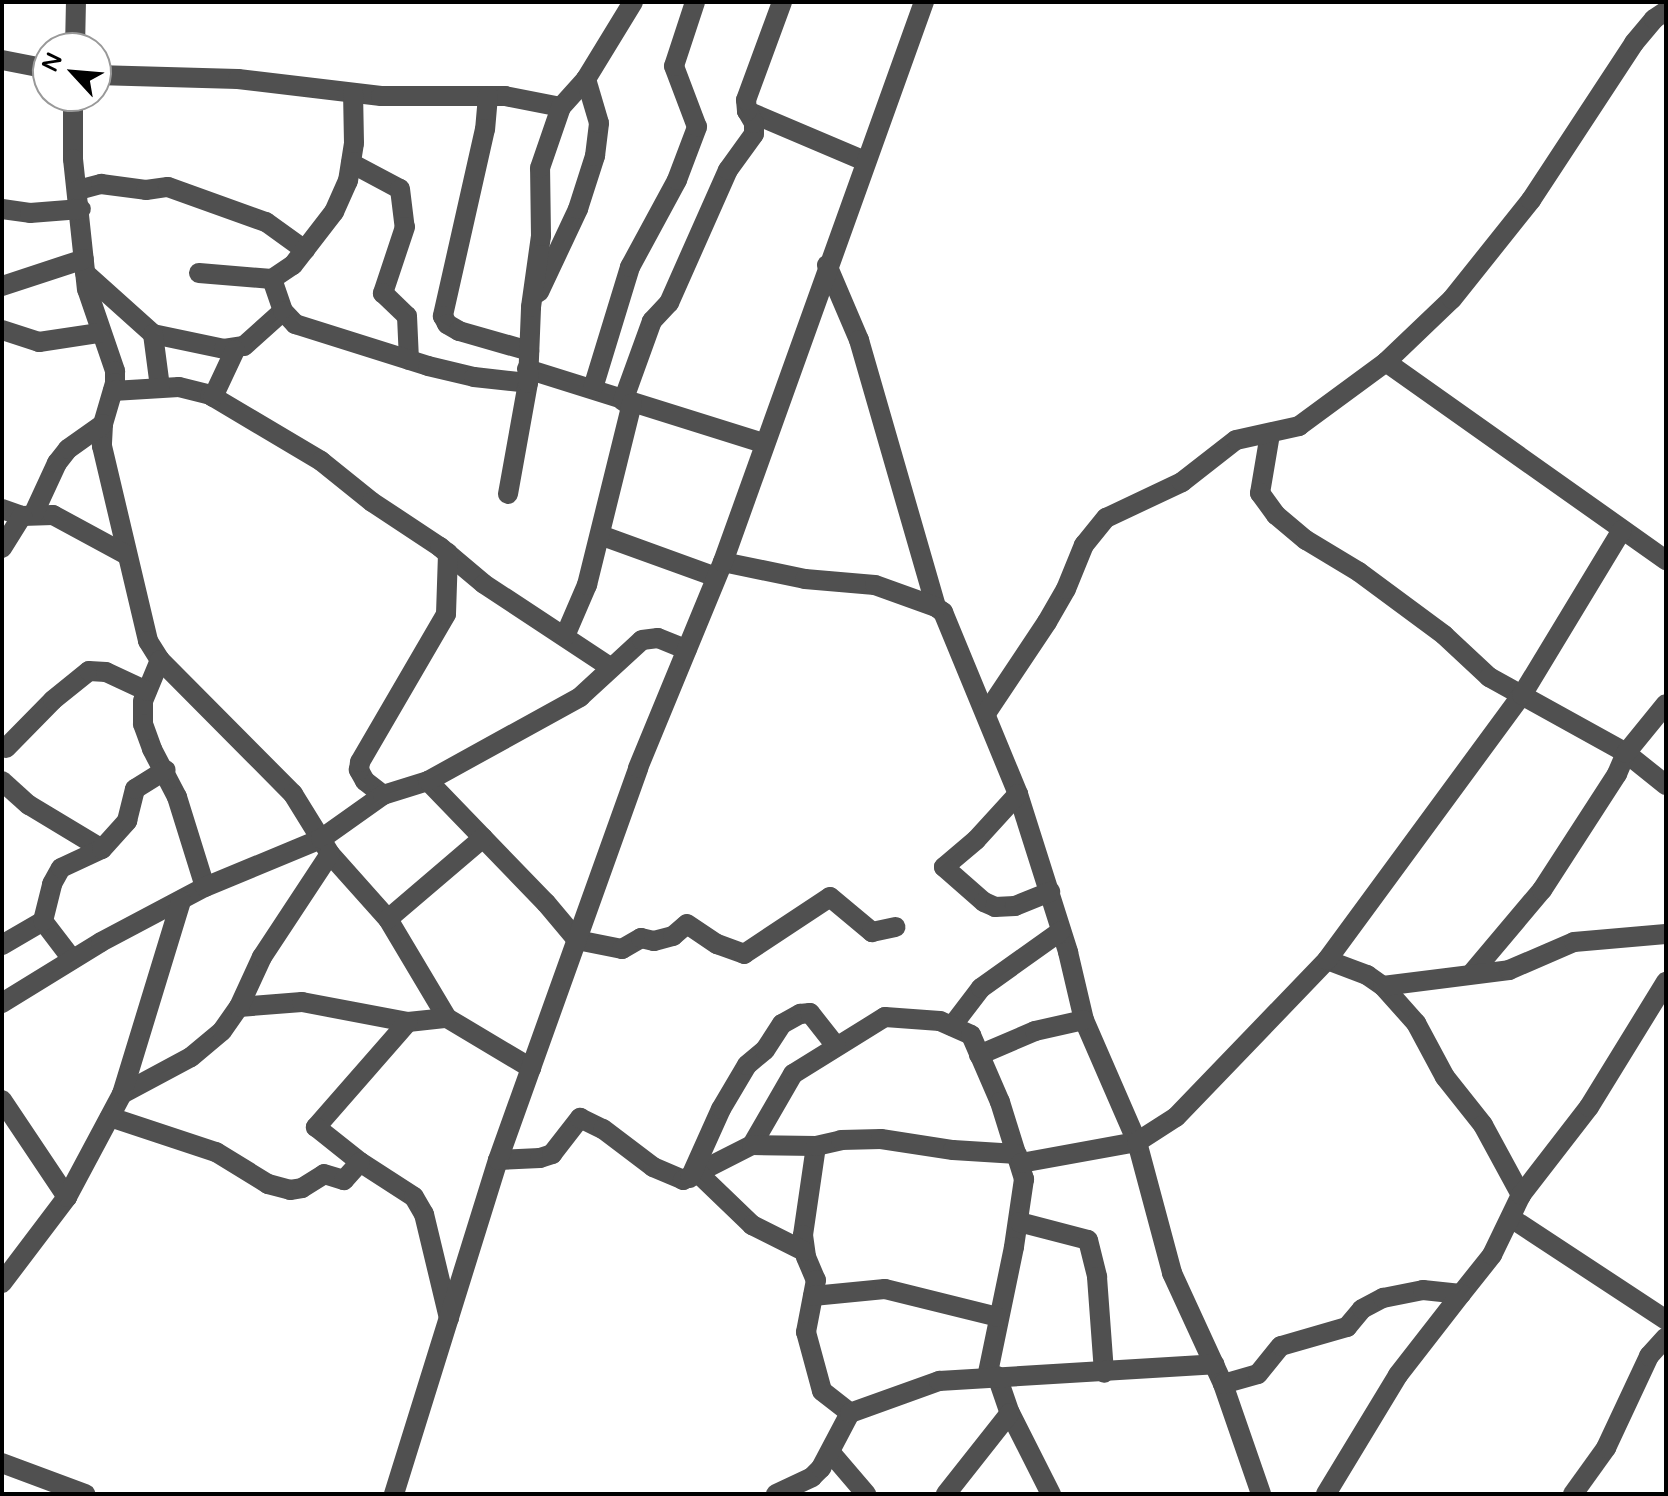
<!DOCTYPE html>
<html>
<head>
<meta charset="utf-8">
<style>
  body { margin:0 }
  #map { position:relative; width:1668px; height:1496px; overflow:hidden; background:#fff; font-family:"Varela Round",sans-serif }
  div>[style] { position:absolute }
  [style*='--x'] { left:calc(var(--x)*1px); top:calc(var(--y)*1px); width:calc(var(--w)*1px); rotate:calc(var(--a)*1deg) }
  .minor>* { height:20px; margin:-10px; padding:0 10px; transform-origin:10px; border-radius:10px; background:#505050 }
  span { translate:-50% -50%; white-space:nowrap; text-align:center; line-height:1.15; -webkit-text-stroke:8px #fff; paint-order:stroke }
  .frame { position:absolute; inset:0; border:4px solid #000; pointer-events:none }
  .north { position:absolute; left:32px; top:32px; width:80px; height:80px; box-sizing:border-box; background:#fff; border:2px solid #999; border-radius:50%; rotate:296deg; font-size:22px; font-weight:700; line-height:32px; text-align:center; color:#000 }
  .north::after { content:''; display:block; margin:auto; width:28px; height:36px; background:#000; clip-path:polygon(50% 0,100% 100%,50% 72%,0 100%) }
</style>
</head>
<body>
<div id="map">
  <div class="minor">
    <div style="--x:75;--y:48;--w:46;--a:-88.8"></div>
    <div style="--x:2;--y:60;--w:47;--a:11.1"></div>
    <div style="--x:96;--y:75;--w:142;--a:1.6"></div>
    <div style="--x:238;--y:79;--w:144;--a:6.8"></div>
    <div style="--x:381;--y:96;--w:124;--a:0"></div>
    <div style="--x:505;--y:96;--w:57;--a:11.1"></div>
    <div style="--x:561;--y:107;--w:38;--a:-48"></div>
    <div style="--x:586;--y:79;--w:90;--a:-58.6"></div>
    <div style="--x:73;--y:96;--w:63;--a:90"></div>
    <div style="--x:73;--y:159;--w:131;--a:83.9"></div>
    <div style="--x:87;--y:289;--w:87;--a:71.1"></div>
    <div style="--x:115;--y:371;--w:12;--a:90"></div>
    <div style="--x:115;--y:383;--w:43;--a:106.3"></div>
    <div style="--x:103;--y:424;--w:22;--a:93"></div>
    <div style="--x:102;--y:446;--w:200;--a:76.7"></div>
    <div style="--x:148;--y:641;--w:22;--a:58"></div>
    <div style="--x:160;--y:660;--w:189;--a:45.2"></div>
    <div style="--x:293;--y:794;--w:70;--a:58.3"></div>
    <div style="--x:330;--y:854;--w:87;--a:48.3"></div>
    <div style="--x:388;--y:919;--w:115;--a:59.2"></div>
    <div style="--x:447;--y:1018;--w:98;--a:30.8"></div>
    <div style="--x:488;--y:96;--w:33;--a:95"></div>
    <div style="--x:485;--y:129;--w:192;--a:102.7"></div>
    <div style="--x:443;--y:316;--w:9;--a:63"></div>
    <div style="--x:447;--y:324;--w:14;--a:30"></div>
    <div style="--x:459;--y:331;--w:73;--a:15.9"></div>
    <div style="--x:747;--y:111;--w:128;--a:23"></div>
    <div style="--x:351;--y:163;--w:55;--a:28"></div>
    <div style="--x:400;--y:189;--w:38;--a:83"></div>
    <div style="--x:405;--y:227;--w:70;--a:108.4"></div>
    <div style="--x:383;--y:293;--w:33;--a:44"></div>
    <div style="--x:407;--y:316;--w:44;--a:87.4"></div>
    <div style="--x:78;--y:190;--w:24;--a:-15"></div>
    <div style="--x:101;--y:184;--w:45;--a:7.6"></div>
    <div style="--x:146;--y:190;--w:22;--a:-8"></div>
    <div style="--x:168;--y:187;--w:104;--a:19.7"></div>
    <div style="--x:266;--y:222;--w:48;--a:35.7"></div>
    <div style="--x:2;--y:209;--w:28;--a:8"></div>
    <div style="--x:30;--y:213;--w:51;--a:-4.5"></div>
    <div style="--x:827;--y:265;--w:82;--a:66.9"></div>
    <div style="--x:859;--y:340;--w:278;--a:73.9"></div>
    <div style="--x:936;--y:607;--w:9;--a:36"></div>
    <div style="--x:943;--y:612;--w:197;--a:67.6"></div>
    <div style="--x:1018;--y:794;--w:166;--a:72.4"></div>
    <div style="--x:1068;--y:952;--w:70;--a:76.8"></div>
    <div style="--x:1084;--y:1020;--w:133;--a:66.5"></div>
    <div style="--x:1137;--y:1142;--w:136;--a:75"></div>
    <div style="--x:1172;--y:1273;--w:122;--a:65.3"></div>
    <div style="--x:1223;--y:1384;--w:116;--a:70.9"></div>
    <div style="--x:85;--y:273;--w:91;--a:41.9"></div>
    <div style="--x:153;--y:334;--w:73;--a:11.9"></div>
    <div style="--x:224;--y:349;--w:20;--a:-9"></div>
    <div style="--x:244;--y:346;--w:52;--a:-41.9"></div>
    <div style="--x:199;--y:273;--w:73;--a:4.7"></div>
    <div style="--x:272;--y:279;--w:25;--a:-34"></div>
    <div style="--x:293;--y:265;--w:67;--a:-52.3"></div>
    <div style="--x:334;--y:212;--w:34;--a:-66"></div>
    <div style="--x:348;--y:181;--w:38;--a:-81"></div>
    <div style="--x:354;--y:143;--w:50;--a:-91.1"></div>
    <div style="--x:272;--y:279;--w:34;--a:71"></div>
    <div style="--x:283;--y:311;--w:18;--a:47"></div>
    <div style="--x:295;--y:324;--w:139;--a:17.5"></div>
    <div style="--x:428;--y:366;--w:47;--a:13.4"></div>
    <div style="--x:474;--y:377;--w:54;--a:6.3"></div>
    <div style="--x:2;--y:286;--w:86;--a:-18.2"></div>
    <div style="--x:539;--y:292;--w:92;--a:-64.8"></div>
    <div style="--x:578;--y:209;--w:56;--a:-72.2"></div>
    <div style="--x:595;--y:156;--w:33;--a:-83"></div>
    <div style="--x:599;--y:123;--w:46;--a:-106.5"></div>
    <div style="--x:2;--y:330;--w:39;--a:18"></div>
    <div style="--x:39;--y:342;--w:61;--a:-8.5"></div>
    <div style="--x:153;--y:334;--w:53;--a:82.5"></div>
    <div style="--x:1386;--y:362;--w:343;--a:35.3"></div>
    <div style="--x:527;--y:369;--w:247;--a:17.4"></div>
    <div style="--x:593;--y:388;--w:127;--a:-73"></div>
    <div style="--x:630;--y:267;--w:99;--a:-61.6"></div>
    <div style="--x:677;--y:180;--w:57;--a:-69.3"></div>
    <div style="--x:697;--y:127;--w:65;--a:-110.7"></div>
    <div style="--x:674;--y:66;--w:67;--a:-71.8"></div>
    <div style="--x:113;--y:391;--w:66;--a:-3.5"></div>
    <div style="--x:179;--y:387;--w:32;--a:14"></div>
    <div style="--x:210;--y:395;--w:129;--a:30.7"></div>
    <div style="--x:321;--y:461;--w:65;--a:38.8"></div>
    <div style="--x:372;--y:502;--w:82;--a:33.5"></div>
    <div style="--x:440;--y:547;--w:57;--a:40.1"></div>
    <div style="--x:484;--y:584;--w:151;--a:33.4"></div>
    <div style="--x:213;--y:397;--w:52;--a:-64.9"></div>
    <div style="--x:623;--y:401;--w:85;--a:-70.1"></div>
    <div style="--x:652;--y:321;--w:25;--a:-47"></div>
    <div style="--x:669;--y:303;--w:145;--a:-66.1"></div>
    <div style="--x:728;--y:170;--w:44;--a:-54.2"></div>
    <div style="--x:754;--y:134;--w:11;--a:-90"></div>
    <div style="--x:754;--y:123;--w:14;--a:-120"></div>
    <div style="--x:747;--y:111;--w:11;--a:-95"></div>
    <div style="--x:746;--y:100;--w:104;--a:-69.8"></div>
    <div style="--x:1270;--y:434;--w:60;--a:99.6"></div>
    <div style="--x:1260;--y:493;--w:27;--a:54"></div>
    <div style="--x:1276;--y:515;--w:39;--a:40"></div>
    <div style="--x:1306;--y:540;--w:62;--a:31.1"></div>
    <div style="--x:1359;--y:572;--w:106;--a:36.5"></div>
    <div style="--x:1444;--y:635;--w:62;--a:43"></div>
    <div style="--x:1489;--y:677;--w:157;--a:29"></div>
    <div style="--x:1626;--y:753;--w:51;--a:38.7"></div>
    <div style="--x:508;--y:494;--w:113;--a:-79.8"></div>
    <div style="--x:528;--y:383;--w:76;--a:-87.7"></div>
    <div style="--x:531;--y:307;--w:72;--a:-82"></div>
    <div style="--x:541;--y:236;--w:68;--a:-90.8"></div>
    <div style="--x:540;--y:168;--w:65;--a:-71"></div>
    <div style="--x:2;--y:509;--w:21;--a:19"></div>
    <div style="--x:22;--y:516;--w:31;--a:-2"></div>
    <div style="--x:53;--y:515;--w:84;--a:28.4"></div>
    <div style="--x:33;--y:515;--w:57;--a:-65.2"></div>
    <div style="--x:57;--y:463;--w:18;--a:-52"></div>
    <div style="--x:68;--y:449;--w:43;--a:-35.5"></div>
    <div style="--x:600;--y:535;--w:123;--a:19.9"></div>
    <div style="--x:2;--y:548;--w:38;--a:-58"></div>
    <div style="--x:723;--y:562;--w:84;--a:11.7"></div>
    <div style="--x:805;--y:579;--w:70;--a:4.9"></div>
    <div style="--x:875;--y:585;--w:65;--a:19.8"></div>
    <div style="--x:565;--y:636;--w:56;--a:-66.7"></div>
    <div style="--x:587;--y:585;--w:187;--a:-76.1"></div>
    <div style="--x:160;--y:660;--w:44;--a:112.5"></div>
    <div style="--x:143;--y:701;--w:23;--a:90"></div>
    <div style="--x:143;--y:724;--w:27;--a:70"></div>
    <div style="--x:152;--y:749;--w:54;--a:62.5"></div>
    <div style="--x:177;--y:797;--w:94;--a:72.7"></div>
    <div style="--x:987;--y:712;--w:108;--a:-56.3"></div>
    <div style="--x:1047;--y:622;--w:38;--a:-60"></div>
    <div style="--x:1066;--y:589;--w:48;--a:-67.8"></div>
    <div style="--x:1084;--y:545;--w:35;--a:-51"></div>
    <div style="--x:1106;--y:518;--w:84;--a:-25.3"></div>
    <div style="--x:1182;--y:482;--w:68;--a:-37.9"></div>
    <div style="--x:1236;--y:440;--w:65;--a:-12.5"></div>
    <div style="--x:1299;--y:426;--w:108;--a:-36.3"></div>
    <div style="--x:1386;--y:362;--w:91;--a:-43.7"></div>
    <div style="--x:1452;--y:299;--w:127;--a:-51.4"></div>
    <div style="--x:1531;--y:200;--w:188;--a:-56.7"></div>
    <div style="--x:1634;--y:43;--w:31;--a:-50"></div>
    <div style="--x:1654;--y:19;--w:14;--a:-34"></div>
    <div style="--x:6;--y:748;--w:67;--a:-45.6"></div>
    <div style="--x:53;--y:700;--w:46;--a:-38.9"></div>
    <div style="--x:89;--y:671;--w:17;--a:3"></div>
    <div style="--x:106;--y:672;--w:45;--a:24.9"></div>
    <div style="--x:2;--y:781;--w:36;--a:42"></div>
    <div style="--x:29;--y:805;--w:85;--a:31.1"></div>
    <div style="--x:428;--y:781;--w:170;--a:46"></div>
    <div style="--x:546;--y:903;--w:48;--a:50"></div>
    <div style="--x:577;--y:940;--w:46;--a:11.3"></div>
    <div style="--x:622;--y:949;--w:22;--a:-30"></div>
    <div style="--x:641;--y:938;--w:13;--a:13"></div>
    <div style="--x:654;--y:941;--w:20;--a:-15"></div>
    <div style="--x:673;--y:936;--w:18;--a:-41"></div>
    <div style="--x:687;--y:924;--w:36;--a:34"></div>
    <div style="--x:717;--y:944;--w:29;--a:20"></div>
    <div style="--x:744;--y:954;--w:103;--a:-33.5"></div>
    <div style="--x:830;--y:897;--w:55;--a:39.8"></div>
    <div style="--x:872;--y:932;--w:24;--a:-12"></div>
    <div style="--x:1018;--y:794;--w:62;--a:132.4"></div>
    <div style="--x:976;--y:840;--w:42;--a:139.8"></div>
    <div style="--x:944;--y:867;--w:53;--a:41.2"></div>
    <div style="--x:984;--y:902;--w:12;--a:24"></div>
    <div style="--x:995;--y:907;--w:20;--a:-3"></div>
    <div style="--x:1015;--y:906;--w:38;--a:-22"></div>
    <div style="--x:383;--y:795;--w:23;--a:-142"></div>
    <div style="--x:365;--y:781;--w:13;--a:-119"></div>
    <div style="--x:359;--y:770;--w:8;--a:-83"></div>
    <div style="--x:360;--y:762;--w:171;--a:-59.8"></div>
    <div style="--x:446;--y:614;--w:61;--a:-88.1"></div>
    <div style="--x:388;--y:919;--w:125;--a:-40.5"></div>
    <div style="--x:43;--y:921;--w:48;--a:52.7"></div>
    <div style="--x:2;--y:945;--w:48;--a:-30.3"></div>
    <div style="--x:43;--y:921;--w:38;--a:-76"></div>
    <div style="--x:52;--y:884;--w:18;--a:-61"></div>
    <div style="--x:61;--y:868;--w:45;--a:-24.9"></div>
    <div style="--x:102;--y:849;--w:38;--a:-48"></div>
    <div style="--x:127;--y:821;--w:33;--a:-76"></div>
    <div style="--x:135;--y:789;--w:36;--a:-32"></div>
    <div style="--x:1327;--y:960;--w:43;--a:20.6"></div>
    <div style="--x:1367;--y:975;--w:19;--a:35"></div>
    <div style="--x:1383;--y:986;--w:50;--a:48.3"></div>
    <div style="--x:1416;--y:1023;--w:61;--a:61.8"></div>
    <div style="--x:1445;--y:1077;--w:61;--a:51.6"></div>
    <div style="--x:1483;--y:1125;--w:80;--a:61.5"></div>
    <div style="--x:1472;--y:973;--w:109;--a:-49.9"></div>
    <div style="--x:1542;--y:890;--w:138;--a:-57.1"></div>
    <div style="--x:1617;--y:774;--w:23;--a:-67"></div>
    <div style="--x:1626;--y:753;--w:63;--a:-50.8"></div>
    <div style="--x:1383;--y:986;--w:127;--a:-7.2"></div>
    <div style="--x:1509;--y:970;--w:71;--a:-23.3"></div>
    <div style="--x:1574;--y:942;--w:92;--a:-5"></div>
    <div style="--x:2;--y:1003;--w:116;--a:-31.6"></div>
    <div style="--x:101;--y:942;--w:118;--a:-27.9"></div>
    <div style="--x:205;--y:887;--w:126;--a:-22.5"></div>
    <div style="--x:321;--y:839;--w:76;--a:-35.4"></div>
    <div style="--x:383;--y:795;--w:47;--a:-17.3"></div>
    <div style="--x:428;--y:781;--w:174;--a:-28.9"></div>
    <div style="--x:580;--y:697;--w:84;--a:-42.6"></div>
    <div style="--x:642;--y:640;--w:16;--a:-7"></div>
    <div style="--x:658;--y:638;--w:31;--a:22"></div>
    <div style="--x:239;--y:1007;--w:63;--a:-4.5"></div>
    <div style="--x:302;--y:1002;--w:108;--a:10.7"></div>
    <div style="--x:408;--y:1022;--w:39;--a:-6"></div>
    <div style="--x:408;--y:1022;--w:140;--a:131.2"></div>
    <div style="--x:316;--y:1127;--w:56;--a:38.5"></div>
    <div style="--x:360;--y:1162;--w:64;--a:32.9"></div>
    <div style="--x:414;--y:1197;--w:20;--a:60"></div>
    <div style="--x:424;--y:1214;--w:107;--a:76.5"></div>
    <div style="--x:952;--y:1026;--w:48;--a:-52.7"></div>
    <div style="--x:981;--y:988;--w:98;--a:-35.5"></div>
    <div style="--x:979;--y:1055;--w:61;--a:-23.2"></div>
    <div style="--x:1035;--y:1031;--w:50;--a:-12.7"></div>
    <div style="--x:122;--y:1094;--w:78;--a:-28.2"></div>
    <div style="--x:191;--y:1057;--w:40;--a:-40"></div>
    <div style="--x:222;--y:1031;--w:29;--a:-55"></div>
    <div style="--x:239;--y:1007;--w:55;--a:-65.3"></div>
    <div style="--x:262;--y:957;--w:123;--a:-56.6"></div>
    <div style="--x:2;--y:1100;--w:117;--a:56.2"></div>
    <div style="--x:110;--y:1117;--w:112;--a:18.3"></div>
    <div style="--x:216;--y:1152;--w:61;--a:31.6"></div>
    <div style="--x:268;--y:1184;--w:23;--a:15"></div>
    <div style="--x:290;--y:1190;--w:12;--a:-9"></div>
    <div style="--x:302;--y:1188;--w:26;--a:-32"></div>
    <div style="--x:324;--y:1174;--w:21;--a:17"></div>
    <div style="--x:344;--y:1180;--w:24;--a:-48"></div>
    <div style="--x:752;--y:1145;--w:82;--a:-60"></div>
    <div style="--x:793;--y:1074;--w:108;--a:-31.8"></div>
    <div style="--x:885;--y:1017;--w:55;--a:4.2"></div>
    <div style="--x:940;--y:1021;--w:34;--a:24"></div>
    <div style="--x:971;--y:1035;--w:73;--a:66.6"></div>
    <div style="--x:1000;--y:1102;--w:81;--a:72.7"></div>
    <div style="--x:1024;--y:1179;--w:69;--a:98.4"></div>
    <div style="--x:1014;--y:1247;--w:133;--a:101.7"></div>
    <div style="--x:816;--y:1146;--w:90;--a:98.3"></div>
    <div style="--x:803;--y:1235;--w:22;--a:82"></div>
    <div style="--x:806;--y:1257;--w:25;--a:67"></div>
    <div style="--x:816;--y:1280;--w:53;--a:100.9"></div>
    <div style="--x:806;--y:1332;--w:61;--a:74.8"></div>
    <div style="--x:822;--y:1391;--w:36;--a:38"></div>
    <div style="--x:498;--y:1160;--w:42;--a:-2.7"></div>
    <div style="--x:540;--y:1158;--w:13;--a:-18"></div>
    <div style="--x:552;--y:1154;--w:46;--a:-52.1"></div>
    <div style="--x:580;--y:1118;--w:25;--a:26"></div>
    <div style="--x:603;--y:1129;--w:63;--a:37.2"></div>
    <div style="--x:653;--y:1167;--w:33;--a:23"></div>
    <div style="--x:683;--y:1180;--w:77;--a:-26.9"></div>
    <div style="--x:752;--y:1145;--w:64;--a:0.9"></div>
    <div style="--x:816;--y:1146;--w:26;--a:-13"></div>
    <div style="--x:841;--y:1140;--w:40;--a:-1.4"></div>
    <div style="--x:881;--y:1139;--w:73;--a:8.7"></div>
    <div style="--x:953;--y:1150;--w:64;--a:3.6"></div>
    <div style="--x:1021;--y:1163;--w:118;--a:-10.3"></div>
    <div style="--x:1137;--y:1142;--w:46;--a:-32.7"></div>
    <div style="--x:1176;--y:1117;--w:218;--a:-46.1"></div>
    <div style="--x:1327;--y:960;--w:329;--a:-53.7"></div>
    <div style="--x:1522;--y:695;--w:193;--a:-58.8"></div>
    <div style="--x:699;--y:1174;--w:74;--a:43.9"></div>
    <div style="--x:752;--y:1225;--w:58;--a:26.6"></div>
    <div style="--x:690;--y:1178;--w:76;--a:-65.8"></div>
    <div style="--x:721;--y:1109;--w:51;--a:-59.4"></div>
    <div style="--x:747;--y:1065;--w:23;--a:-40"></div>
    <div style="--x:765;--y:1050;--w:31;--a:-57"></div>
    <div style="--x:782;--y:1024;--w:21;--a:-29"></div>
    <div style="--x:800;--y:1014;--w:10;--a:-6"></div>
    <div style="--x:810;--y:1013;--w:42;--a:51.8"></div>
    <div style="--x:1511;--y:1218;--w:186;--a:33.3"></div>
    <div style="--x:1019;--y:1222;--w:71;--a:14.6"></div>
    <div style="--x:1088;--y:1240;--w:38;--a:76"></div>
    <div style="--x:1097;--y:1277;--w:96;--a:85.8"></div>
    <div style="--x:2;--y:1283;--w:108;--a:-52.9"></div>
    <div style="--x:67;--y:1197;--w:117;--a:-61.9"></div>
    <div style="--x:122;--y:1094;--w:202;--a:-73"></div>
    <div style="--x:813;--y:1296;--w:72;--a:-5.6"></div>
    <div style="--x:885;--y:1289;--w:116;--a:13.9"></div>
    <div style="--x:997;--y:1376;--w:39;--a:71"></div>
    <div style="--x:1010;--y:1413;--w:91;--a:63.2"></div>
    <div style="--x:1223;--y:1384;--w:36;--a:-16"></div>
    <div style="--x:1258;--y:1374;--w:36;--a:-51"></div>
    <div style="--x:1281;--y:1346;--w:69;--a:-16.1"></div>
    <div style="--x:1347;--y:1327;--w:23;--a:-50"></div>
    <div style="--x:1362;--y:1309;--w:24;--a:-28"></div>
    <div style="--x:1383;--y:1298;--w:41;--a:-11.3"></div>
    <div style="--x:1423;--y:1290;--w:38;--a:6"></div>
    <div style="--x:1461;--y:1294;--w:50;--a:-51.5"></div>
    <div style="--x:1492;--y:1255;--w:67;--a:-64.2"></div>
    <div style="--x:1521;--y:1195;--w:111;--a:-52.3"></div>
    <div style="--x:1589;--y:1107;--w:147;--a:-58.4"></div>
    <div style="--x:831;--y:1453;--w:54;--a:49.5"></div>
    <div style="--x:2;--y:1463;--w:89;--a:20.5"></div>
    <div style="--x:394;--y:1494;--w:350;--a:-72.7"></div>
    <div style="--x:498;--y:1160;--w:416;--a:-70.3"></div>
    <div style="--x:638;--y:768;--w:223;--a:-67.6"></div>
    <div style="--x:723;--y:562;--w:595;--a:-70.26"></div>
    <div style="--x:776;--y:1494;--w:40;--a:-25"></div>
    <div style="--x:812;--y:1477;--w:13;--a:-45"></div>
    <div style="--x:821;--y:1468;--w:62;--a:-62.2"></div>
    <div style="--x:850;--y:1413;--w:95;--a:-19.8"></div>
    <div style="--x:939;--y:1381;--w:276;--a:-3.5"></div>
    <div style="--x:946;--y:1494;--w:103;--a:-51.7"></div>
    <div style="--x:1326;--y:1494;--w:139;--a:-58.8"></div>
    <div style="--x:1398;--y:1375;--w:103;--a:-52.1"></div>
    <div style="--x:1573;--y:1494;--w:57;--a:-54.3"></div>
    <div style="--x:1606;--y:1448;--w:102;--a:-64.9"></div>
    <div style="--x:1649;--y:1356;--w:25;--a:-48"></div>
  </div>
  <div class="frame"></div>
  <div class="north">N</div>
</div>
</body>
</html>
